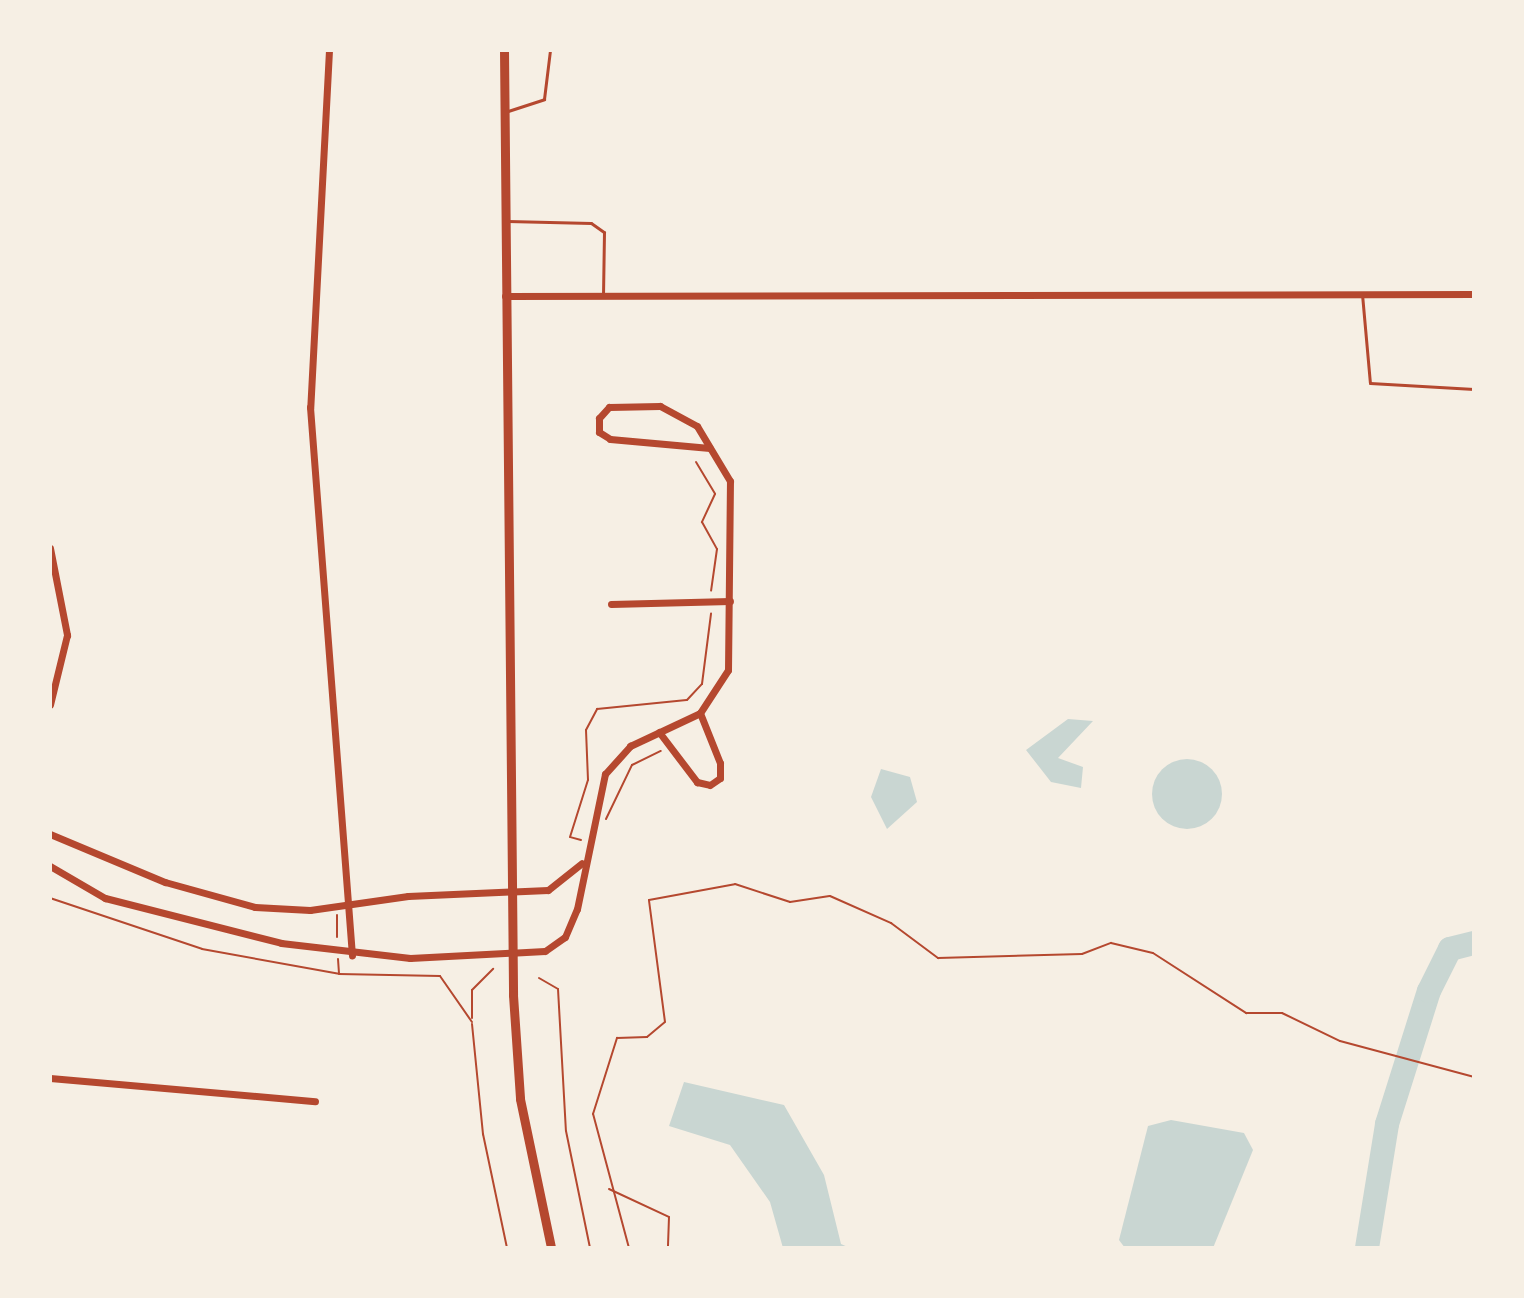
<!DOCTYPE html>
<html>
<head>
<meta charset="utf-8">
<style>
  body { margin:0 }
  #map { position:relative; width:1524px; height:1298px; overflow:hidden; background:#f6efe4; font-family:"Public Sans",sans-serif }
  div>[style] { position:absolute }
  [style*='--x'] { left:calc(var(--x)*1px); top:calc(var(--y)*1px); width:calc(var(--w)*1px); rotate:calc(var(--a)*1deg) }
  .water>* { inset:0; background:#c9d6d2 }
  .round { border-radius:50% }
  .river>* { height:24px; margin:-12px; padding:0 12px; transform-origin:12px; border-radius:12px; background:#c9d6d2 }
  .path>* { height:2px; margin:-1px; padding:0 1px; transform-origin:1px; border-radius:1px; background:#b5482f }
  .service>* { height:3px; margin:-1.5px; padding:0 1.5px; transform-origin:1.5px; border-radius:1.5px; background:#b5482f }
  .minor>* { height:7px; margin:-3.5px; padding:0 3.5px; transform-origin:3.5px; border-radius:3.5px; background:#b5482f }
  .tertiary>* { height:9px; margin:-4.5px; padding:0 4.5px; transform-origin:4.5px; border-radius:4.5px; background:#b5482f }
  span { translate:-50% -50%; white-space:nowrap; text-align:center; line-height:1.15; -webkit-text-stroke:6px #f6efe4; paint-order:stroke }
  .frame { position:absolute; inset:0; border:52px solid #f6efe4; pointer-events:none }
</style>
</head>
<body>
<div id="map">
  <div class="water">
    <div style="clip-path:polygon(1068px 719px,1093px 721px,1058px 758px,1083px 767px,1081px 788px,1051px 782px,1026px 750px)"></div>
    <div class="round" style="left:1152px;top:759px;width:70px;height:70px"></div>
    <div style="clip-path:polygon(881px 769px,910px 777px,917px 802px,887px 829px,871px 797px)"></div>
    <div style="clip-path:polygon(684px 1082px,784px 1105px,824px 1175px,841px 1244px,850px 1248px,783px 1248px,770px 1202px,730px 1145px,669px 1126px)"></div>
    <div style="clip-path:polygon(1171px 1120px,1244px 1133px,1253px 1150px,1213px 1248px,1125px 1248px,1119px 1240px,1148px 1126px)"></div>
  </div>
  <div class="river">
    <div style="--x:1367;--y:1248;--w:126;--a:-80.8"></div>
    <div style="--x:1387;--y:1124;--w:139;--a:-72.5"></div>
    <div style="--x:1429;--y:991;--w:47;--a:-63.4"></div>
    <div style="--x:1450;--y:949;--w:25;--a:-14"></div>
  </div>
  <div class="path">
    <div style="--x:696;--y:462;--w:37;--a:59"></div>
    <div style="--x:715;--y:494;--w:31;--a:115"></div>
    <div style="--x:702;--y:522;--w:31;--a:61"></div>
    <div style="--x:717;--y:549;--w:42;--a:98.1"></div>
    <div style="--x:606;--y:819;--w:60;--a:-64.3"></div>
    <div style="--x:632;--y:765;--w:32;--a:-26"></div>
    <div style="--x:581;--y:840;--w:11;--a:-165"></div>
    <div style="--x:570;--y:837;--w:60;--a:-72.5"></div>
    <div style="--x:588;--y:780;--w:50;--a:-92.3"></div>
    <div style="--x:586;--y:730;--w:24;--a:-62"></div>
    <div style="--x:597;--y:709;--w:90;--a:-5.7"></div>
    <div style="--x:687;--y:700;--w:22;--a:-47"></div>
    <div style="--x:702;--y:684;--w:71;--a:-82.7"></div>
    <div style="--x:50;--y:898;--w:160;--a:18.5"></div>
    <div style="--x:202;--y:949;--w:139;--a:10.3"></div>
    <div style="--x:339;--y:974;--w:101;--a:1.1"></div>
    <div style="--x:440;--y:976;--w:56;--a:55.2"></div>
    <div style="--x:337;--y:915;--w:22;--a:90"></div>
    <div style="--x:338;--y:959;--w:14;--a:86"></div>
    <div style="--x:539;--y:978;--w:22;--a:30"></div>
    <div style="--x:558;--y:989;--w:142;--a:86.8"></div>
    <div style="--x:566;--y:1131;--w:119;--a:78.4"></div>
    <div style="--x:472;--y:1018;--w:28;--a:-90"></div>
    <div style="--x:472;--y:990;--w:30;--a:-45"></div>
    <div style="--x:472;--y:1024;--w:111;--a:84.3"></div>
    <div style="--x:483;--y:1134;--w:116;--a:78.1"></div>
    <div style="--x:609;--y:1189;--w:66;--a:25"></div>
    <div style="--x:669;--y:1217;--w:31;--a:92"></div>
    <div style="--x:55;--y:1248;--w:154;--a:0"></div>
    <div style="--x:629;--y:1248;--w:139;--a:-105"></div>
    <div style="--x:593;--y:1114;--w:80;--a:-72.5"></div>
    <div style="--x:617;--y:1038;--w:30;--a:-2"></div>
    <div style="--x:647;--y:1037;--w:23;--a:-40"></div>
    <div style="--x:665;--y:1022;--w:123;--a:-97.5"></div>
    <div style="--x:649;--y:900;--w:87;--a:-10.5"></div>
    <div style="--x:735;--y:884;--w:58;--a:18.1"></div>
    <div style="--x:790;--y:902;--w:40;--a:-8.5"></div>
    <div style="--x:830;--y:896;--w:67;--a:23.9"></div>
    <div style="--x:891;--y:923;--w:59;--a:36.7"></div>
    <div style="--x:938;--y:958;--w:144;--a:-1.6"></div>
    <div style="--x:1082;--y:954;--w:31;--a:-21"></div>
    <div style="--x:1111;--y:943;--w:43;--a:13.4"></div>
    <div style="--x:1153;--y:953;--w:111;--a:32.8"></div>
    <div style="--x:1246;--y:1013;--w:36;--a:0"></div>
    <div style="--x:1282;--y:1013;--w:64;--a:25.8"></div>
    <div style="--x:1340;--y:1041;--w:139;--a:15"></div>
    <div style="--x:1473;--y:1248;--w:1;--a:-45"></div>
  </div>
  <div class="service">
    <div style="--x:508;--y:111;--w:38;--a:-18"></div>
    <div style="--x:544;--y:99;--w:49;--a:-83"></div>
    <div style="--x:507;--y:221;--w:84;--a:1.4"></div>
    <div style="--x:591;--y:223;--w:16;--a:35"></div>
    <div style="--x:604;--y:232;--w:64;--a:90.9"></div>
    <div style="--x:1362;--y:294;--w:89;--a:84.9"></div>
    <div style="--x:1370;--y:383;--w:104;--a:3.3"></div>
  </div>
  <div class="minor">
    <div style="--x:329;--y:50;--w:358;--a:93"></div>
    <div style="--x:310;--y:407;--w:550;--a:85.62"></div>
    <div style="--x:505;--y:296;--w:969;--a:-0.12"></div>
    <div style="--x:50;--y:548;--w:89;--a:78.9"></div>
    <div style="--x:67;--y:635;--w:72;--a:103.7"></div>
    <div style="--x:611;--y:604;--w:119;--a:-1.4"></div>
    <div style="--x:659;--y:732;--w:63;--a:52.8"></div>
    <div style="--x:697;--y:782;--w:13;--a:13"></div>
    <div style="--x:710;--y:785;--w:12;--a:-35"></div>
    <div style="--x:720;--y:778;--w:15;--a:-90"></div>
    <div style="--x:720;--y:763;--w:54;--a:-111.8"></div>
    <div style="--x:50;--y:834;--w:125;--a:22.7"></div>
    <div style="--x:165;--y:882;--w:93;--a:15.5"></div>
    <div style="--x:255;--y:907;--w:55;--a:3.1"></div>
    <div style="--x:310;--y:910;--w:99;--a:-8.1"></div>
    <div style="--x:408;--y:896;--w:140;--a:-2.5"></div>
    <div style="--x:548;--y:890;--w:43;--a:-38.5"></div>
    <div style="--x:50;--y:866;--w:64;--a:30.2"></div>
    <div style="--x:105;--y:898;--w:182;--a:14.3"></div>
    <div style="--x:281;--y:943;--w:130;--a:6.6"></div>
    <div style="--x:410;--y:958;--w:135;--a:-3"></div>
    <div style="--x:545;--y:951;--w:24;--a:-35"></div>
    <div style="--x:565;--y:937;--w:30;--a:-67"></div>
    <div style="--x:577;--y:909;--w:138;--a:-78.3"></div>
    <div style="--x:605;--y:774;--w:38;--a:-48"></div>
    <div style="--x:630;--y:746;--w:77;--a:-25.2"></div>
    <div style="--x:700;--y:713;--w:51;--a:-56.9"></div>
    <div style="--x:728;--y:670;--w:189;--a:-89.4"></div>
    <div style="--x:730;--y:481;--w:64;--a:-121"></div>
    <div style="--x:697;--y:426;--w:42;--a:-151.6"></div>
    <div style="--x:660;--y:406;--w:51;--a:178.9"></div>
    <div style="--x:609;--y:407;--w:15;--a:132"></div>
    <div style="--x:599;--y:418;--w:14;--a:90"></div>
    <div style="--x:599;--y:432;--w:13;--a:32"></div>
    <div style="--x:610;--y:439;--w:100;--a:5.1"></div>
    <div style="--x:50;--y:1078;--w:266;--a:5"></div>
  </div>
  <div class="tertiary">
    <div style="--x:504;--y:50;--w:945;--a:89.45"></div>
    <div style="--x:513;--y:995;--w:104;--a:86.1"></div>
    <div style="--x:520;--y:1099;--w:152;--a:78.2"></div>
  </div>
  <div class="frame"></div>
</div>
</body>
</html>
